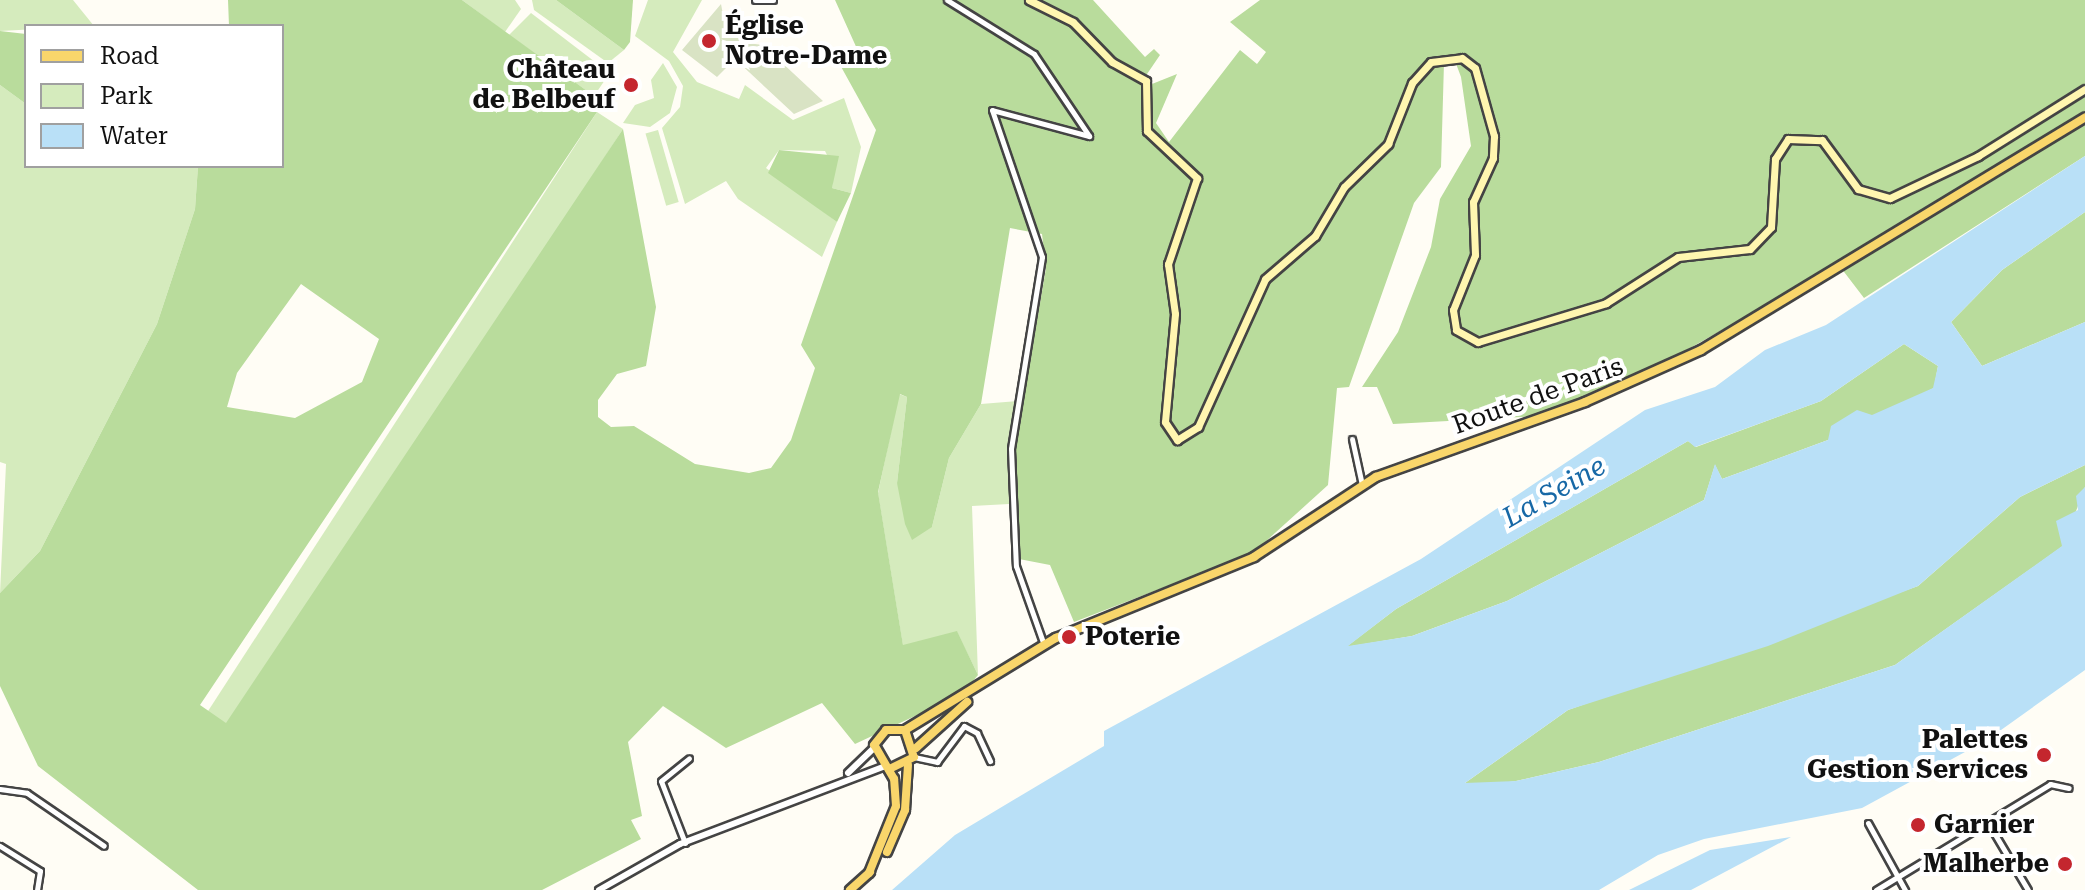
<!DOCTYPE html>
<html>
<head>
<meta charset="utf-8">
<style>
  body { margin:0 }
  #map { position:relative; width:2085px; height:890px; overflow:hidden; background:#fffdf5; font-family:"Roboto Serif",serif }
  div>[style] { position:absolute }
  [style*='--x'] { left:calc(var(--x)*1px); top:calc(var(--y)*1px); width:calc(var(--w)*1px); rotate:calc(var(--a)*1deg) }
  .green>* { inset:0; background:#d5ebbd; transform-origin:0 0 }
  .forest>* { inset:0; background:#b9dc9c }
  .cemetery>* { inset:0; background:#d9e3c4 }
  .water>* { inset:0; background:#b9e0f7 }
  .roads { filter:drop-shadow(2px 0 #444) drop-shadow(-2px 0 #444) drop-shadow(0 2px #444) drop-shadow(0 -2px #444) }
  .minor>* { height:5px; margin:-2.5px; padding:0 2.5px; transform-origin:2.5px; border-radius:2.5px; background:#fff }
  .tertiary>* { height:6px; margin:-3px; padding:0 3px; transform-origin:3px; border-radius:3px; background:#fff }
  .secondary>* { height:7px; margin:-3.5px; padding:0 3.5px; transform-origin:3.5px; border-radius:3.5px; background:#fff6b0 }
  .primary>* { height:8px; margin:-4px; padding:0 4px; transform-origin:4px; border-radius:4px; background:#f9d66b }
  .dots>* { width:22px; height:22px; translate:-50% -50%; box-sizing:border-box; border:4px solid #fff; border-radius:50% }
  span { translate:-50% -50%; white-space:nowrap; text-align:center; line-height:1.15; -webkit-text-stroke:8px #fff; paint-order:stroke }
  .poi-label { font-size:26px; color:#111; font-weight:700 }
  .left { translate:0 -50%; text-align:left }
  .right { translate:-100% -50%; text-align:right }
  .street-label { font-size:26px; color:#111 }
  .water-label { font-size:28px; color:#1768a6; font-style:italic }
  .legend { position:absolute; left:24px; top:24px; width:260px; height:144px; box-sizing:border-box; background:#fff; border:2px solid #a0a0a0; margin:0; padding:10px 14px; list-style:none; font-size:24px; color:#111 }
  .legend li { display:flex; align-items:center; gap:16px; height:40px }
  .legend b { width:40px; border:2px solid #a0a0a0 }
</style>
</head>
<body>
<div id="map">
  <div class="green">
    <div style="clip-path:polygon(0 0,73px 0,94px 26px,0 31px)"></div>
    <div style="clip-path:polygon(462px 0,515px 0,521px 9px,505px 32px)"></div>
    <div style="clip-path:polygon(532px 0,556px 0,624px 50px,608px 63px,534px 10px)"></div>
    <div style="clip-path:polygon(648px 0,702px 0,673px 52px,697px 82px,739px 99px,745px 85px,793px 120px,844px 98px,861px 147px,851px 193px,832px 188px,834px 169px,825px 151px,779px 150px,766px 168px,837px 222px,822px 257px,738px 199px,726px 181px,685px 204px,662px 128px,680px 107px,683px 86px,669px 61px,635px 36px)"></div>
    <div style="clip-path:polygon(531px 13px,603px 68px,607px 77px,594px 96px,509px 35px)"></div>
    <div style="clip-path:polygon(663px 63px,677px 87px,670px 113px,650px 127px,623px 123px,635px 105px,654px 98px,651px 80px)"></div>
    <div style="clip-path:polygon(0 85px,26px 104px,26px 166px,198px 166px,195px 209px,157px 324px,40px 551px,0 593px,6px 464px,0 462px)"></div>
    <div style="left:597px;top:112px;width:31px;height:715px;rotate:33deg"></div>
    <div style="left:658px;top:130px;width:75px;height:13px;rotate:74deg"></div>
    <div style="clip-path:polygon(899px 394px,907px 397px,897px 483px,932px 527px,949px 458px,981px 404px,1018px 401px,1009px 504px,972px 506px,978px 675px,957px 632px,903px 646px,878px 493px)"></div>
  </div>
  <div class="forest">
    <div style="clip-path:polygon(evenodd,228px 0,462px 0,594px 96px,589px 105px,597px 112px,200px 705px,226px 723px,623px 129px,656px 307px,646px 366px,617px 374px,598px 400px,598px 417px,611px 427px,634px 426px,695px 464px,749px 473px,771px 468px,791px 440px,815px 368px,801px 345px,876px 130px,839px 63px,858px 51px,835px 0,1093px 0,1145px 57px,1154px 49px,1160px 55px,1145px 77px,1152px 84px,1177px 74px,1156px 123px,1169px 142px,1240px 50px,1257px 64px,1266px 52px,1230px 22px,1260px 0,2085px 0,2085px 156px,1864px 298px,1838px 264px,1632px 381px,1539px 416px,1393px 424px,1377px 387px,1362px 387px,1398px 332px,1431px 247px,1440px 199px,1471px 146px,1461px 77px,1455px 61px,1444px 63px,1441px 167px,1414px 203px,1349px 387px,1337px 388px,1328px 485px,1253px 553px,1074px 622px,1050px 565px,1019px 559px,1015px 449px,1046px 268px,1042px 234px,1010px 228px,981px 404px,949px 458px,932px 527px,912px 540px,905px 524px,897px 483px,907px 397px,900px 394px,878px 492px,903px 645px,957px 631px,978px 675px,962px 694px,855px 744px,822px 703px,726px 748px,663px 706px,628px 742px,642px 816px,631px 820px,641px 839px,542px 890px,198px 890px,38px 766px,0 686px,0 593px,40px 551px,157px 324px,195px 209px,198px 166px,282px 166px,282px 26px,229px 26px,228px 0,301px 284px,379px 339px,362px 382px,295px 418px,227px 407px,237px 373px,301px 284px)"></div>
    <div style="clip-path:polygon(556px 0,633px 0,630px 42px,624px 50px)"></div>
    <div style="clip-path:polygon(0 31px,26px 34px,26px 104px,0 85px)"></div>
    <div style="clip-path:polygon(779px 150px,839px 156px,832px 188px,851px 193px,837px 222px,768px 173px)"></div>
    <div style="clip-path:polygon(2085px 212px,2085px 322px,1982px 366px,1951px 322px,2002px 270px)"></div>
    <div style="clip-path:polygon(1904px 344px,1938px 366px,1934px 388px,1828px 440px,1722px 479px,1715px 465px,1704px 500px,1507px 601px,1412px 636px,1346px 647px,1396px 609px,1688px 441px,1696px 447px,1821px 401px)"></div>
    <div style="clip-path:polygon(2085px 465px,2085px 487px,2063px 546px,1895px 665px,1599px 762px,1516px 781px,1468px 788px,1465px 783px,1568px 710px,1918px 586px,2020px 497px)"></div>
  </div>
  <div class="cemetery">
    <div style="clip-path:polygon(721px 4px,724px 20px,747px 43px,763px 45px,823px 101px,794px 114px,735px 59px,717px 77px,682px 50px)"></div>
  </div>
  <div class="water">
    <div style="clip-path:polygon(evenodd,2085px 156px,2085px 212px,2002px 270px,1951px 322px,1982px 366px,2085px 322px,2085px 465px,2020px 497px,1918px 586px,1768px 646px,1568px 710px,1465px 783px,1516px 781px,1599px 762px,1895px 665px,2062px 546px,2056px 521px,2078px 510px,2076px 496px,2085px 487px,2085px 670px,1987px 740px,1862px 808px,1704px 839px,1658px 855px,1599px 890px,892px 890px,955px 835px,1104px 746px,1104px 731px,1421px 559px,1645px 410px,1715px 387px,1765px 350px,1826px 325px,2085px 156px,1904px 344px,1938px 366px,1933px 388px,1872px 415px,1857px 410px,1831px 426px,1828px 440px,1722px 479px,1715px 464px,1704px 500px,1507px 601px,1412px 636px,1348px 646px,1396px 609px,1688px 441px,1695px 447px,1821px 401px,1904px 344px)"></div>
    <div style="clip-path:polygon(1791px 837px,1691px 890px,1629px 890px,1710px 850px)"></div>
  </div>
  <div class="roads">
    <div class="minor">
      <div style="--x:755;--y:0;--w:18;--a:0"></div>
      <div style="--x:947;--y:0;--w:102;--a:31.8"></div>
      <div style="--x:1034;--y:54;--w:99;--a:56.1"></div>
      <div style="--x:1089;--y:136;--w:100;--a:-165"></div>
      <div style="--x:992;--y:110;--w:155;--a:71.2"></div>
      <div style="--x:1042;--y:257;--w:194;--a:99.2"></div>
      <div style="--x:1011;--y:449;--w:117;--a:87.6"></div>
      <div style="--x:1016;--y:566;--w:84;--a:70.5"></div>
      <div style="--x:1352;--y:439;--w:47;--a:77.7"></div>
      <div style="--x:914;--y:757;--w:24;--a:12"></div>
      <div style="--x:937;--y:762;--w:45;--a:-53.1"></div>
      <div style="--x:964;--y:726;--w:15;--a:28"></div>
      <div style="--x:977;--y:733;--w:31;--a:65"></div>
      <div style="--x:0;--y:789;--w:27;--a:8"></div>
      <div style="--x:27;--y:793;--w:93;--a:34.5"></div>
      <div style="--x:1987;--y:821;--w:80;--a:59.3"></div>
      <div style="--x:1868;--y:823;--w:77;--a:61.1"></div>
      <div style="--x:685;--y:843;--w:66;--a:-111.2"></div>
      <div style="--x:661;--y:781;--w:36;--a:-39"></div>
      <div style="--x:0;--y:846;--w:47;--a:32"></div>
      <div style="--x:40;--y:871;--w:19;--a:99"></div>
      <div style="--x:1876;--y:890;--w:204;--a:-31.3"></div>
      <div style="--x:2050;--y:784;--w:19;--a:12"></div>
    </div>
    <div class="tertiary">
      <div style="--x:848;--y:773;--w:36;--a:-44"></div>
      <div style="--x:599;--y:890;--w:93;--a:-29.6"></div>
      <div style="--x:680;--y:844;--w:217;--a:-20.8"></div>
    </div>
    <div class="secondary">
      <div style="--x:1029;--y:0;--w:49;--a:26.6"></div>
      <div style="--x:1073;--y:22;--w:56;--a:45.7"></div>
      <div style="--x:1112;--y:62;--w:39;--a:29"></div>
      <div style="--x:1146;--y:81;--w:50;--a:88.9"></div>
      <div style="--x:1147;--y:131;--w:69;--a:43.2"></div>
      <div style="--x:1197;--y:178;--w:91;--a:108.6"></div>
      <div style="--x:1168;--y:264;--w:50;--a:82"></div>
      <div style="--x:1175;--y:314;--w:108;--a:95.3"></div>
      <div style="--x:1165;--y:422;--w:22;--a:56"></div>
      <div style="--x:1177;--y:440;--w:25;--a:-32"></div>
      <div style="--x:1198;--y:427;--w:162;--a:-65.6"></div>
      <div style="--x:1265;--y:279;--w:66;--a:-40.7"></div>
      <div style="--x:1315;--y:236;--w:57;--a:-59.4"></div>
      <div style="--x:1344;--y:187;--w:62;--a:-44.3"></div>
      <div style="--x:1388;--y:144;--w:66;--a:-68.5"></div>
      <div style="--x:1412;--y:83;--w:28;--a:-48"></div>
      <div style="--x:1431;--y:62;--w:31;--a:-7"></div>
      <div style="--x:1462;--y:58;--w:16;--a:38"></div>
      <div style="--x:1475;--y:68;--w:71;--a:74.4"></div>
      <div style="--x:1494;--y:136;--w:22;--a:93"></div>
      <div style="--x:1493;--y:158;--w:48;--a:114.4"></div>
      <div style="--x:1473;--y:202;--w:53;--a:87.8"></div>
      <div style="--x:1475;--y:255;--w:59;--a:111.8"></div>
      <div style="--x:1453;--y:310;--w:20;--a:81"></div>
      <div style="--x:1456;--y:330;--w:25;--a:29"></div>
      <div style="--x:1478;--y:342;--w:134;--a:-16.9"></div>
      <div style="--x:1606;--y:303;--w:85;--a:-32.6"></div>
      <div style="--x:1678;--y:257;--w:72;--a:-6.3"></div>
      <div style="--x:1750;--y:249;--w:30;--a:-46"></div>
      <div style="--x:1771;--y:227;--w:68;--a:-86.6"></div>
      <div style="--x:1775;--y:159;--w:24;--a:-57"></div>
      <div style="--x:1788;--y:139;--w:34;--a:2"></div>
      <div style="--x:1822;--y:140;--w:61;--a:53.7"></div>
      <div style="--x:1858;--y:189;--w:33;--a:16"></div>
      <div style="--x:1890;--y:198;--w:98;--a:-25.5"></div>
      <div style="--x:1978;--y:156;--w:126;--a:-32.1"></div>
    </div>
    <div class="primary">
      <div style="--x:905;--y:730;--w:177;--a:-31.4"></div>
      <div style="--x:1056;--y:638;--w:214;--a:-22.2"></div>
      <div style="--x:1254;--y:557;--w:146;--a:-33.3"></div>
      <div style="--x:1376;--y:477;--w:222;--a:-19.7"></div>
      <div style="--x:1585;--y:402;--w:127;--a:-24.1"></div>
      <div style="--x:1701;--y:350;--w:449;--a:-31.2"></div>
      <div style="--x:916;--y:748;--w:69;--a:-42"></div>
      <div style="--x:887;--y:852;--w:46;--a:-66.8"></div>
      <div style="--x:905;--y:810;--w:45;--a:-86.2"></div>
      <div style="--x:869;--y:873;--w:72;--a:-68.1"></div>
      <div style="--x:896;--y:806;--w:27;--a:-94"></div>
      <div style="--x:894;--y:779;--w:39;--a:-120"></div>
      <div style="--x:874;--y:745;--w:19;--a:-51"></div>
      <div style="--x:886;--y:730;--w:19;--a:0"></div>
      <div style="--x:905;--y:730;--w:28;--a:72"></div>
      <div style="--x:914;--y:757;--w:28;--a:154"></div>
      <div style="--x:850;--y:890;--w:27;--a:-42"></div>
    </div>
  </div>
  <div class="dots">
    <div style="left:709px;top:41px;background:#c4262e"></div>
    <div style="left:631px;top:85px;background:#c4262e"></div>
    <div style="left:1069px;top:637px;background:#c4262e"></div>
    <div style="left:2044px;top:755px;background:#c4262e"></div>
    <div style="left:1918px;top:825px;background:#c4262e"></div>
    <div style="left:2065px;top:864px;background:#c4262e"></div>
  </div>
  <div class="poi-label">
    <span class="left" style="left:725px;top:41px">Église<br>Notre-Dame</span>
    <span class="right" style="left:615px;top:85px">Château<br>de Belbeuf</span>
    <span class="left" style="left:1085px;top:637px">Poterie</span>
    <span class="right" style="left:2028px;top:755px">Palettes<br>Gestion Services</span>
    <span class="left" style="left:1934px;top:825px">Garnier</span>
    <span class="right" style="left:2049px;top:864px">Malherbe</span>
  </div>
  <div class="street-label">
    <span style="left:1538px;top:396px;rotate:-20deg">Route de Paris</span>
  </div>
  <div class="water-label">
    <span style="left:1554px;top:492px;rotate:-30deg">La Seine</span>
  </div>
  <ul class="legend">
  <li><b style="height:10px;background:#f9d66b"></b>Road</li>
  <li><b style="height:22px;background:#d5ebbd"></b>Park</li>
  <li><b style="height:22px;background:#b9e0f7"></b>Water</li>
  </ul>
</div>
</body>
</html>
